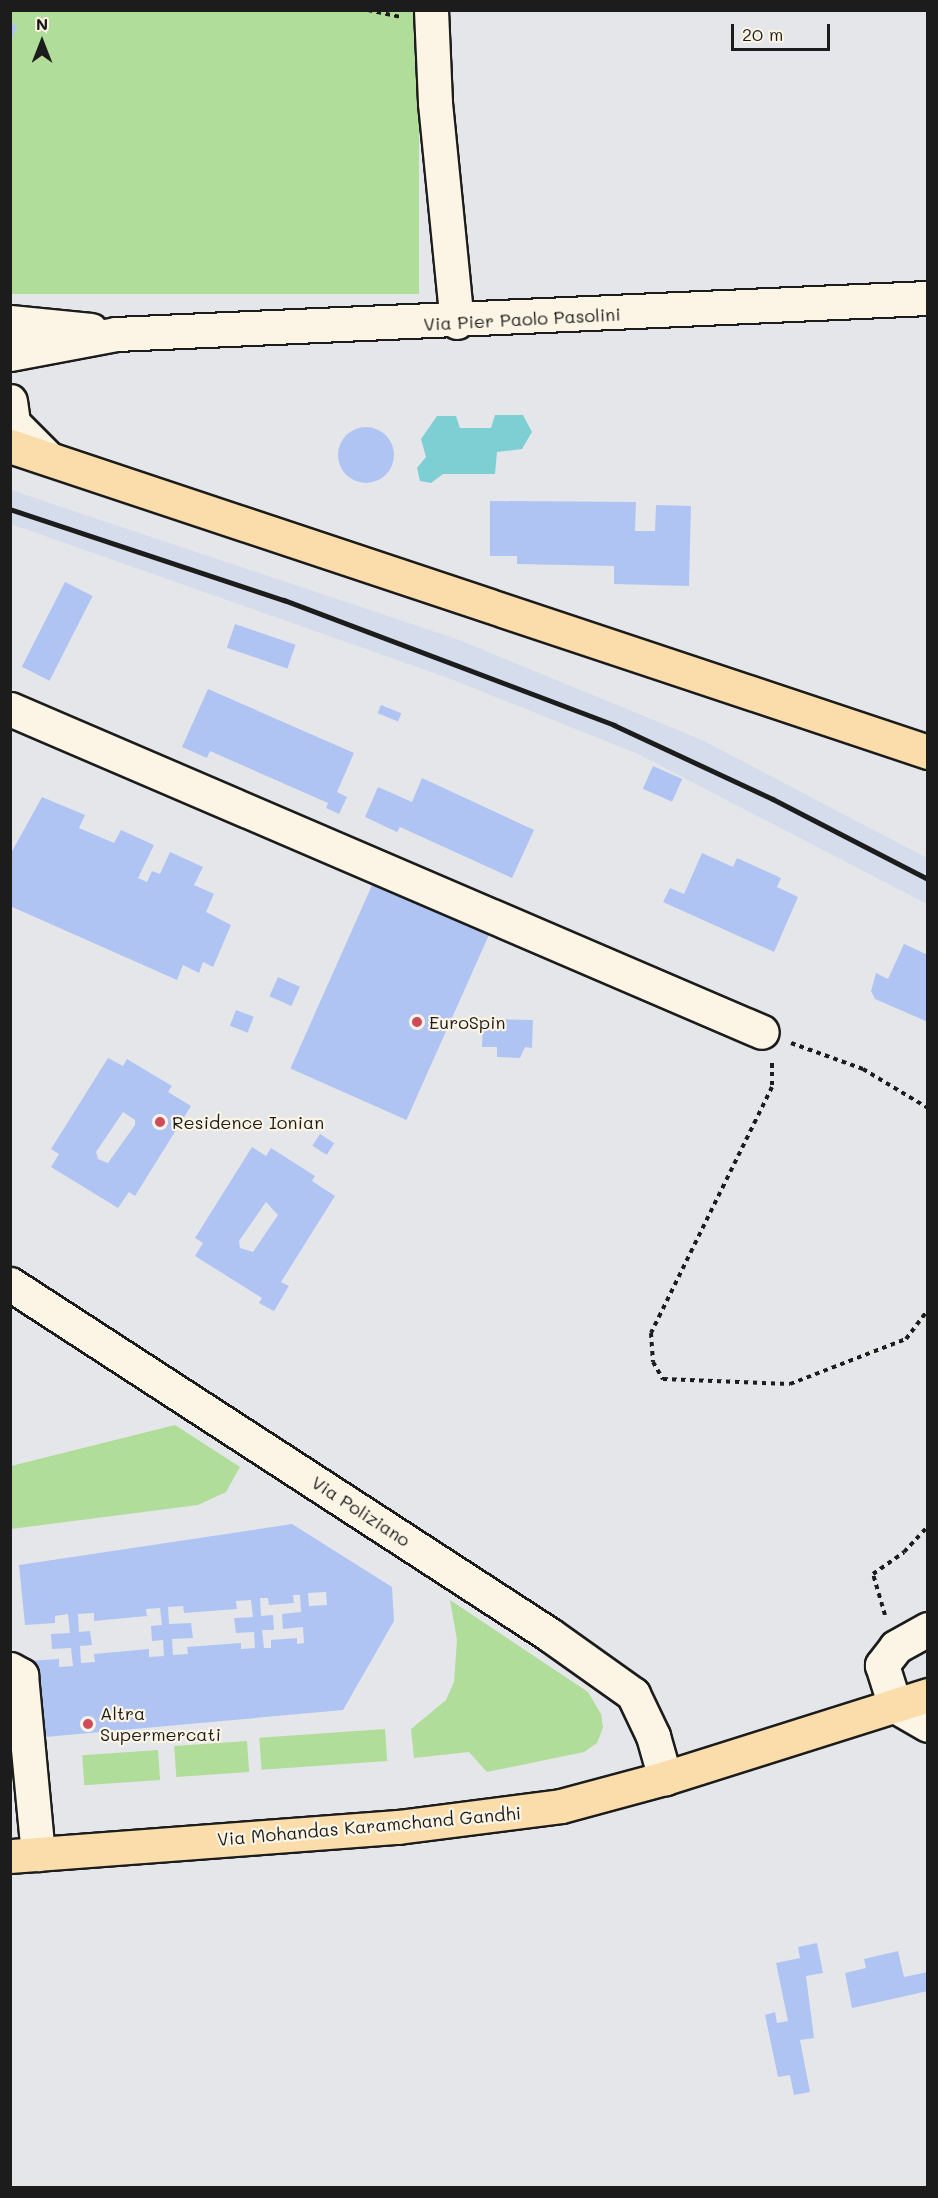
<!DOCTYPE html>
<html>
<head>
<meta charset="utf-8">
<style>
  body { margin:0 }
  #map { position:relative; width:938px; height:2198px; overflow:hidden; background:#e5e6e9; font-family:Mali,sans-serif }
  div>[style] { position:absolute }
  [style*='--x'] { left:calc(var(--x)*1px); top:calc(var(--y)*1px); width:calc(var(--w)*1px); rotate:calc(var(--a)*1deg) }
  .built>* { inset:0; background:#d5dcec }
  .green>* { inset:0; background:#b1dd9b; transform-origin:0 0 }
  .water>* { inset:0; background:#7dcfd4 }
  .building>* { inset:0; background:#b0c4f3; transform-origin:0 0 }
  .round { border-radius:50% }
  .path>* { height:4px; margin-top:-2px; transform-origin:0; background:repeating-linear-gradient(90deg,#1c1c1c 0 4.5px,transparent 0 9px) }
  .roads { filter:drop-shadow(2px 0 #1c1c1c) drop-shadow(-2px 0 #1c1c1c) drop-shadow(0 2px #1c1c1c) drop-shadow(0 -2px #1c1c1c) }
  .minor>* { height:33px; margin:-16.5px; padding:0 16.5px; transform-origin:16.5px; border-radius:16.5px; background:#fcf5e5 }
  .major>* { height:33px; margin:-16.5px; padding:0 16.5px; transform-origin:16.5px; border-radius:16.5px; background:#fbddab }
  .rail>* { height:4.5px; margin:-2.25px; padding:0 2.25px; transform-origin:2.25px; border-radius:2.25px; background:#1c1c1c }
  .dots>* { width:16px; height:16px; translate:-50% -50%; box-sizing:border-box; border:3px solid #fcf5e5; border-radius:50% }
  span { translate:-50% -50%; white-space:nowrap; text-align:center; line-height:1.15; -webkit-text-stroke:4.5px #fcf5e5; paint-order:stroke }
  .street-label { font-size:18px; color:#1c1c1c }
  .poi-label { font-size:18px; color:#1c1c1c }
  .left { translate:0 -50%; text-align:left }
  .frame { position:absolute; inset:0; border:12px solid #1c1c1c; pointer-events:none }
  .north { position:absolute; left:12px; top:12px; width:60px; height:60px; -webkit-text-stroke:4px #fcf5e5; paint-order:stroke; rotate:0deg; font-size:16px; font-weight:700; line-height:24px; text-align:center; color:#1c1c1c }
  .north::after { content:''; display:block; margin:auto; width:21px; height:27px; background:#1c1c1c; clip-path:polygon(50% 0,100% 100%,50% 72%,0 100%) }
  .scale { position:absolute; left:731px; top:24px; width:99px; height:27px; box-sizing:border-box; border:3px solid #1c1c1c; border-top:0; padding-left:8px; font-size:18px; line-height:21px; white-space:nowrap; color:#1c1c1c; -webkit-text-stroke:4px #fcf5e5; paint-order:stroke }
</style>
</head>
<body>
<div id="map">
  <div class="built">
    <div style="clip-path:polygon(11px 490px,459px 640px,702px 740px,927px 858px,927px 904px,638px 754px,451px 679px,11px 524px)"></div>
  </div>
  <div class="green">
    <div style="left:11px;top:11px;width:408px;height:283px"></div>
    <div style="clip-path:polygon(175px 1425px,240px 1467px,226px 1492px,198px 1505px,11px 1529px,11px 1466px)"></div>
    <div style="clip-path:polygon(450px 1600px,588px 1692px,601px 1714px,603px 1728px,597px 1743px,584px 1752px,487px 1772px,469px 1752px,414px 1758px,411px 1729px,446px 1700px,454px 1682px,457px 1640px)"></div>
    <div style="left:385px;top:1729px;width:32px;height:126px;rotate:86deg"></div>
    <div style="left:247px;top:1741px;width:31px;height:73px;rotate:86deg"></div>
    <div style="left:158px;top:1750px;width:30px;height:76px;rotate:86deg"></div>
  </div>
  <div class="water">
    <div style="clip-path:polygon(495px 415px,523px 415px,532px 432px,522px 449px,497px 452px,495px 474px,443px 474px,431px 483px,420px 481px,417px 468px,426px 457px,421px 439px,437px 416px,456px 416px,460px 428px,491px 428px)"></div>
  </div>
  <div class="building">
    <div style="clip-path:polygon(10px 20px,17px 28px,10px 41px)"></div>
    <div class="round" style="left:338px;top:427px;width:56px;height:56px"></div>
    <div style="clip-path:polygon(490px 501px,636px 502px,635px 531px,655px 531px,656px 505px,691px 506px,689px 586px,614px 584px,614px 566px,517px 564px,517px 556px,490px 556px)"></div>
    <div style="left:65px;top:582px;width:31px;height:95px;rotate:27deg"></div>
    <div style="left:235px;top:624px;width:64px;height:25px;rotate:19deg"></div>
    <div style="clip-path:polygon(208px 689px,354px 753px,337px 792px,347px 797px,339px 814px,326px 808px,328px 803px,210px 751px,207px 758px,182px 747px)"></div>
    <div style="left:381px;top:705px;width:22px;height:9px;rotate:22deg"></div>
    <div style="left:653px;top:766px;width:32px;height:25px;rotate:24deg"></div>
    <div style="clip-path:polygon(422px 778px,534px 830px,512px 878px,400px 827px,397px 832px,365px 817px,378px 787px,412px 802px)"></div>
    <div style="clip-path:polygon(42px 797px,85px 815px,79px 828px,114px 843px,121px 830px,154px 845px,138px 878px,147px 882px,152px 871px,160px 874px,170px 852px,203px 867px,194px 885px,214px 894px,206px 912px,231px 925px,213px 967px,203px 962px,199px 973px,183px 965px,177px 980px,10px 906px,10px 855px)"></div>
    <div style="clip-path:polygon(702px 853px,733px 867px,737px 858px,781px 878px,777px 887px,798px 897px,774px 952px,663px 902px,670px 888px,684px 894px)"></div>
    <div style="left:373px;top:883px;width:127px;height:203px;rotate:24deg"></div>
    <div style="clip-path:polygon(904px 944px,928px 955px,928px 1022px,875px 999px,871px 991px,876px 973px,888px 979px)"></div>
    <div style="left:278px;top:977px;width:24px;height:21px;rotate:24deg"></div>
    <div style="left:236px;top:1010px;width:19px;height:17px;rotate:21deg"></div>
    <div style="clip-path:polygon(483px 1019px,533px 1020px,532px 1048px,525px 1047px,520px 1058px,497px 1057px,497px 1047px,482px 1047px)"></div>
    <div style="clip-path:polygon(evenodd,108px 1058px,123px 1066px,127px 1059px,172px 1086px,168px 1092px,191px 1106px,135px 1196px,129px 1192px,118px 1208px,51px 1167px,59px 1154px,51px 1149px,108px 1058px,123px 1112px,135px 1120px,135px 1125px,108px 1163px,98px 1159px,96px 1152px,123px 1112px)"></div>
    <div style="left:320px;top:1134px;width:17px;height:14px;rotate:33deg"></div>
    <div style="clip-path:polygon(evenodd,252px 1147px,266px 1156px,271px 1148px,315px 1176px,312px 1181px,335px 1196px,281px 1282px,289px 1286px,274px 1311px,259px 1303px,262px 1298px,195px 1256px,203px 1243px,195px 1238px,252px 1147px,266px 1202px,278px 1215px,253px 1252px,240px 1248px,239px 1241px,266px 1202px)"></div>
    <div style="clip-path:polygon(evenodd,292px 1524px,392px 1587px,394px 1621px,343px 1710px,34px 1738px,28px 1661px,59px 1659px,59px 1667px,73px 1666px,71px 1648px,52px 1649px,51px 1634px,70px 1633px,68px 1614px,55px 1616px,55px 1623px,25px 1625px,19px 1565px,292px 1524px,326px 1592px,327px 1605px,309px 1606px,308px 1593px,326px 1592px,292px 1524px,293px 1595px,300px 1595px,301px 1612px,282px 1614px,283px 1629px,303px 1627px,304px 1643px,297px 1644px,297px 1638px,271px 1640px,271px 1648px,264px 1648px,262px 1630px,274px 1630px,273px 1615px,261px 1616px,260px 1598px,268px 1598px,269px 1605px,294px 1603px,293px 1595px,292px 1524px,251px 1600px,253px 1617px,234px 1618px,236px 1633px,254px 1632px,255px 1648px,241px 1649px,241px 1643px,187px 1647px,188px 1654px,173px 1655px,172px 1639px,193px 1638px,191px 1623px,169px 1624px,168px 1607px,183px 1606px,184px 1613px,237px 1609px,236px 1601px,251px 1600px,292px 1524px,160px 1608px,162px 1625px,151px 1626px,152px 1641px,163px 1640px,164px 1656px,149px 1657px,149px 1649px,94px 1654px,95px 1662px,81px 1663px,80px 1646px,92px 1645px,90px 1631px,79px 1632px,78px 1614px,94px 1613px,94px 1621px,147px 1616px,146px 1609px,160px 1608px)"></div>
    <div style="clip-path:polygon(817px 1943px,823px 1973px,806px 1976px,814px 2038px,800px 2040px,810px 2092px,794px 2095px,790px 2075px,778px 2077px,765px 2015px,775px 2012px,777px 2023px,788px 2021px,776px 1963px,800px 1958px,798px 1947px)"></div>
    <div style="clip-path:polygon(898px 1951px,904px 1977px,928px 1972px,928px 1991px,852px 2008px,845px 1973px,866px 1968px,864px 1959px)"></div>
  </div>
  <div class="path">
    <div style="--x:368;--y:10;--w:33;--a:12"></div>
    <div style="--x:791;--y:1043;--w:77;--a:19.9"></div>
    <div style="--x:863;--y:1069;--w:76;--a:31"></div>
    <div style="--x:772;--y:1063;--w:24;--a:90"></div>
    <div style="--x:772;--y:1087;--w:274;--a:116.2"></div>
    <div style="--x:651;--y:1333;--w:29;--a:86"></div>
    <div style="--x:653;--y:1362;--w:20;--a:60"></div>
    <div style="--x:663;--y:1379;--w:127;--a:2.3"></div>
    <div style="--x:790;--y:1384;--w:124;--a:-21.2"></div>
    <div style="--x:906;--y:1339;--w:36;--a:-53"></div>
    <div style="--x:885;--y:1615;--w:43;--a:-106.3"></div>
    <div style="--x:873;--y:1574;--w:38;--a:-35"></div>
    <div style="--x:904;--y:1552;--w:35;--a:-47"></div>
  </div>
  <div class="roads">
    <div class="minor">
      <div style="--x:431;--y:10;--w:93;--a:87.5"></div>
      <div style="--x:435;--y:103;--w:220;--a:84.3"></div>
      <div style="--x:10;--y:322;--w:81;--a:5.6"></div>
      <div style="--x:10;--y:354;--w:108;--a:-10.7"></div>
      <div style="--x:116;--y:334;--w:813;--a:-2.54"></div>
      <div style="--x:10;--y:401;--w:22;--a:82"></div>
      <div style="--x:13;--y:423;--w:49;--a:45"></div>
      <div style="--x:10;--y:709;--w:818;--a:23.24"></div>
      <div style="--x:10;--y:1284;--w:644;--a:33.02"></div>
      <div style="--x:550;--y:1635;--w:102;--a:35.4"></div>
      <div style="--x:633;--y:1694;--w:47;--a:64.5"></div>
      <div style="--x:653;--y:1736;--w:44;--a:74.1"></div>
      <div style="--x:928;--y:1629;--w:37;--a:151"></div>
      <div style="--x:896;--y:1647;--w:23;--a:128"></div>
      <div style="--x:882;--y:1665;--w:43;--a:72.4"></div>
      <div style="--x:895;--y:1706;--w:38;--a:30"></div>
      <div style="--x:10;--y:1669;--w:13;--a:29"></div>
      <div style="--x:21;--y:1675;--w:180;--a:84.6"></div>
    </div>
    <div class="major">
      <div style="--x:10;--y:446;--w:968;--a:18.43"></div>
      <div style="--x:10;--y:1856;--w:389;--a:-4.3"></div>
      <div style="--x:398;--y:1827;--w:164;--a:-7.3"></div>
      <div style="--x:561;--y:1806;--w:108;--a:-15.1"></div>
      <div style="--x:665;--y:1778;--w:276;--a:-17.5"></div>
    </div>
  </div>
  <div class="rail">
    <div style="--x:10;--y:509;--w:289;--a:18.4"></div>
    <div style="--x:284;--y:600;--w:353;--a:20.7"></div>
    <div style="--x:614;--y:725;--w:175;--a:25"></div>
    <div style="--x:773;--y:799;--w:174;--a:27.3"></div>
  </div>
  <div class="dots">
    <div style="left:417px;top:1022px;background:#d1495b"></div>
    <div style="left:160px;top:1122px;background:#d1495b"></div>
    <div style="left:88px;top:1724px;background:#d1495b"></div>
  </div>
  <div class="street-label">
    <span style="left:522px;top:319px;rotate:-3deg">Via Pier Paolo Pasolini</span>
    <span style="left:361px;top:1511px;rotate:33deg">Via Poliziano</span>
    <span style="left:369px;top:1826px;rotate:-5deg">Via Mohandas Karamchand Gandhi</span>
  </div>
  <div class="poi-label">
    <span class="left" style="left:429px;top:1022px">EuroSpin</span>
    <span class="left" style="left:172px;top:1122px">Residence Ionian</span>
    <span class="left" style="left:100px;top:1724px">Altra<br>Supermercati</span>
  </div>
  <div class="frame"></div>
  <div class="north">N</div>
  <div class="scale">20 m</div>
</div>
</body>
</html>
